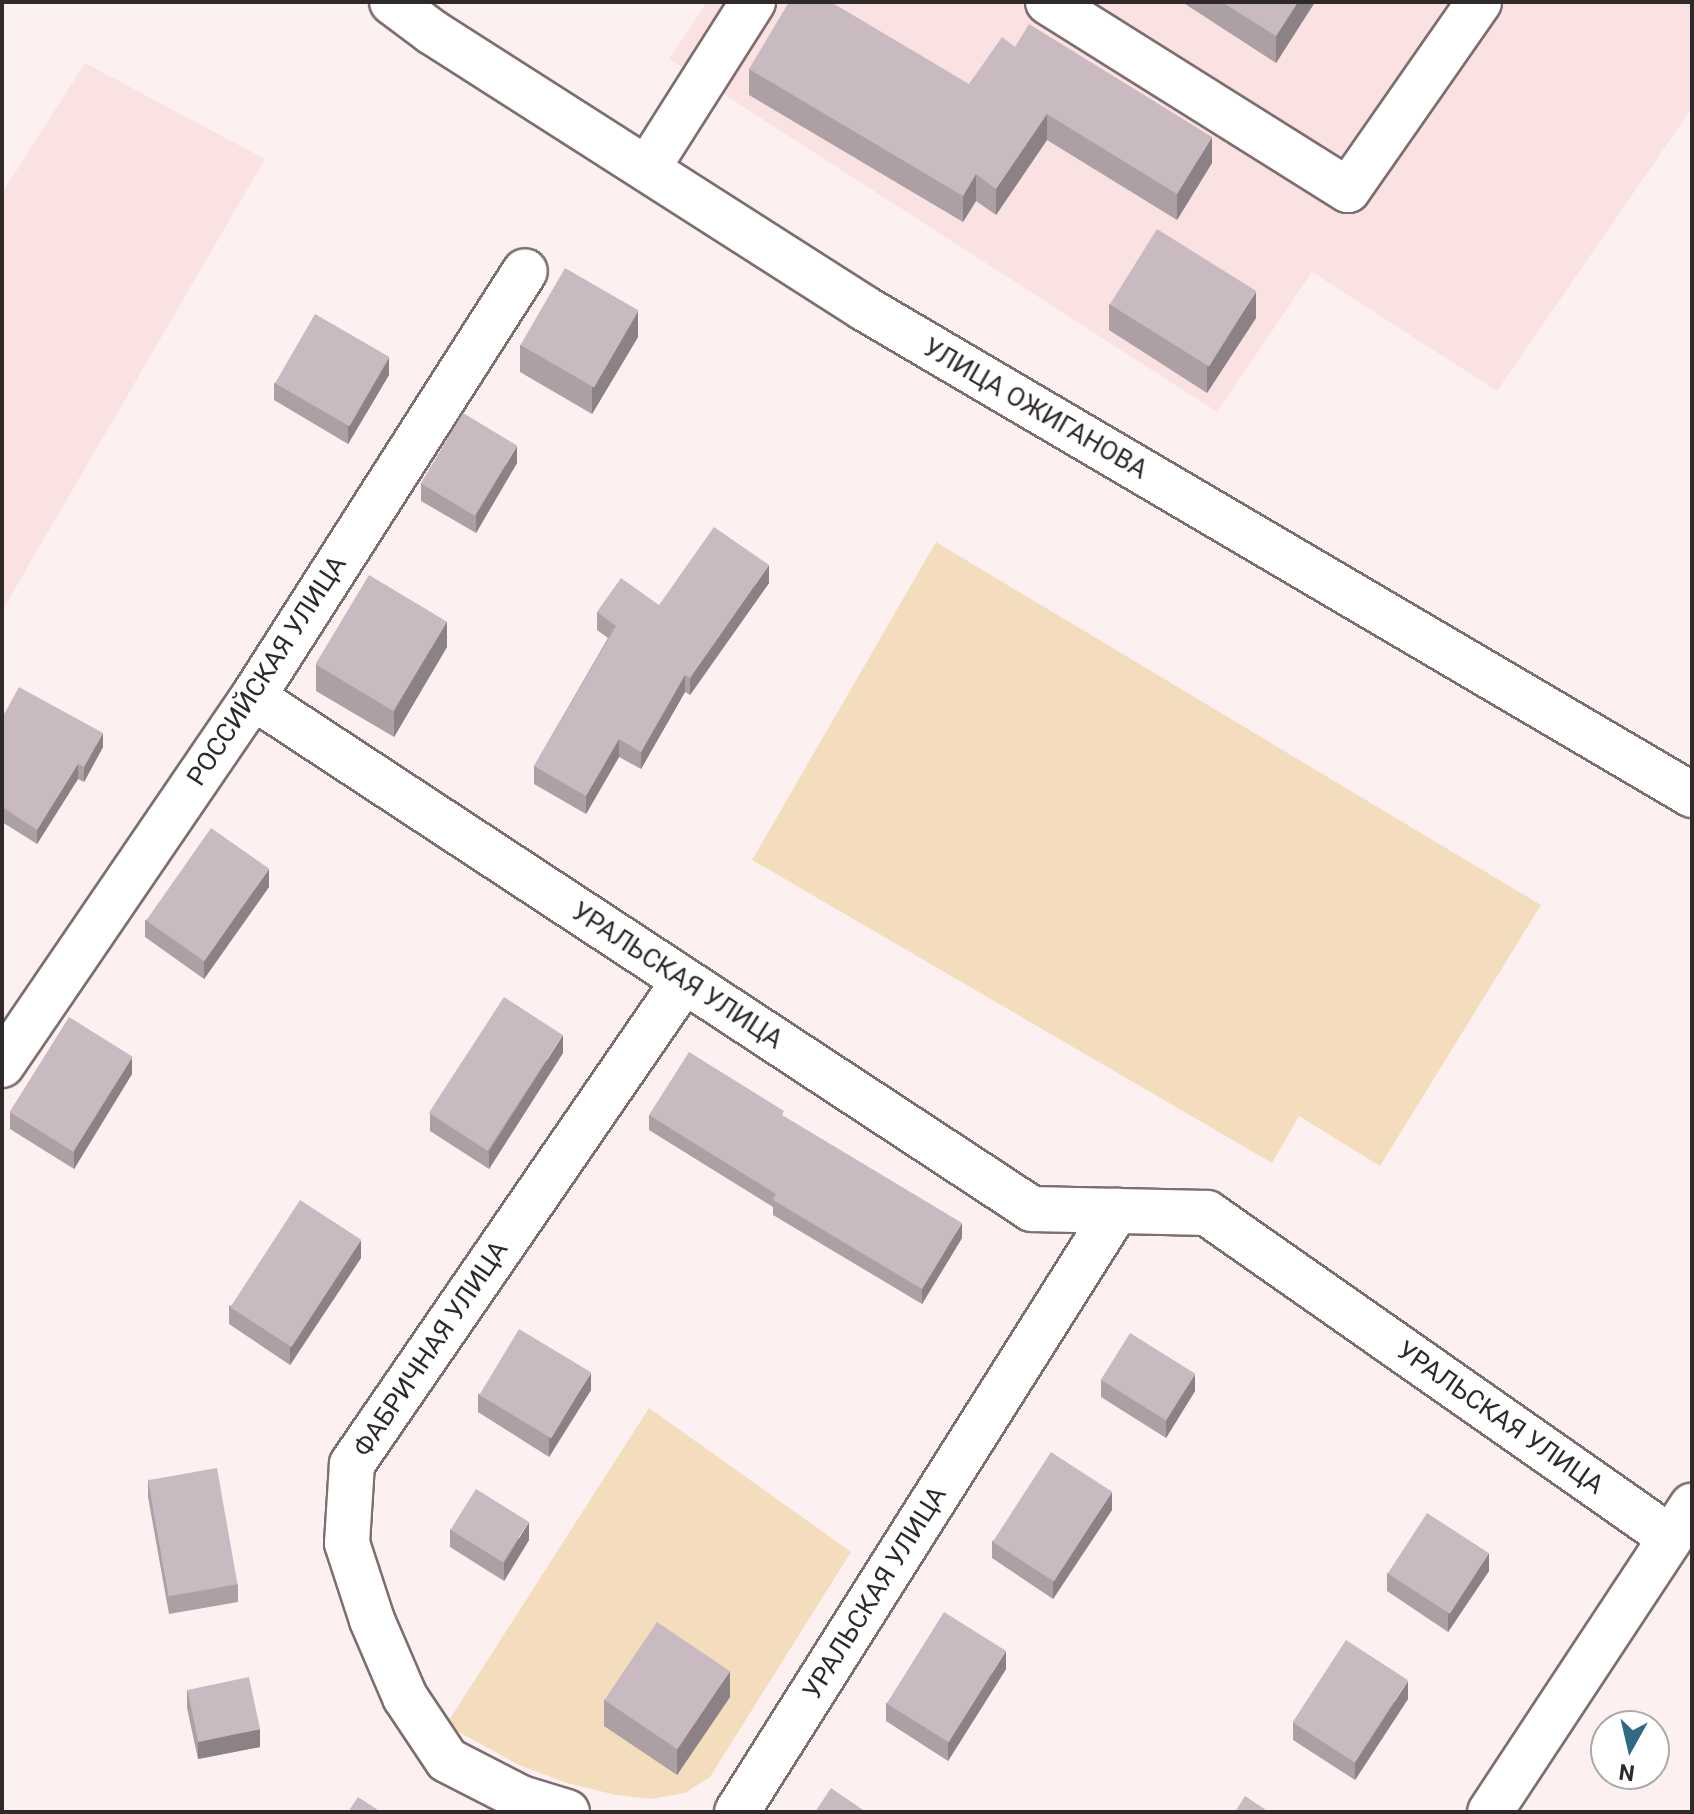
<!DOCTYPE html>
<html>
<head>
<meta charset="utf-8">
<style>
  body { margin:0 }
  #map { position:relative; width:1694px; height:1814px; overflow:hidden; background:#fdf0f0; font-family:Roboto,sans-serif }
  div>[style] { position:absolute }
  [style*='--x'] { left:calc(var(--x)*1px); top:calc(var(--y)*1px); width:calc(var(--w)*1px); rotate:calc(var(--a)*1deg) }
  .built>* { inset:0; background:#fbe2e2 }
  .green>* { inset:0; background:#f4ddbc }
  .roads { filter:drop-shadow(2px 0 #7e6f6f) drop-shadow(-2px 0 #7e6f6f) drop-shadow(0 2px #7e6f6f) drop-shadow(0 -2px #7e6f6f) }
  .minor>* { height:44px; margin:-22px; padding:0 22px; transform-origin:22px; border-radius:22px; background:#fff }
  .wall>* { inset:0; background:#aca0a5 }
  .shaded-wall>* { inset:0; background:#8c8286 }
  .building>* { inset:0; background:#c8bac0; transform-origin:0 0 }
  span { translate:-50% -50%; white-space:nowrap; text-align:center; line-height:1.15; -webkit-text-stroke:7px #fff; paint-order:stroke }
  .street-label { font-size:26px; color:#2f2929 }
  .frame { position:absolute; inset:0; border:4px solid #2f2929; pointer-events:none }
  .north { position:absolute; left:1590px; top:1710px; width:80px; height:80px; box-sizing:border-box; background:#fff; border:2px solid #aca9a9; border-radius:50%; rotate:188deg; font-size:22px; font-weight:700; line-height:32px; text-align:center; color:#2f2929 }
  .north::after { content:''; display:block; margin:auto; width:28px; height:36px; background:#316883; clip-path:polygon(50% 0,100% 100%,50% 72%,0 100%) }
</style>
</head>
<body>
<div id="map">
  <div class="built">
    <div style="clip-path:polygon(707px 2px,1692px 2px,1692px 108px,1497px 391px,1312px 272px,1217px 412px,669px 59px)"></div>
    <div style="clip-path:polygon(85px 63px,265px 159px,2px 611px,2px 193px)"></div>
  </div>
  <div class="green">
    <div style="clip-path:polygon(936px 542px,1541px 905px,1380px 1166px,1299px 1116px,1272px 1163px,752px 860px)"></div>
    <div style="clip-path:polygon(649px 1408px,851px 1552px,710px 1777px,685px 1793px,651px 1799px,616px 1795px,567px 1783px,519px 1765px,446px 1725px)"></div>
  </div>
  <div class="roads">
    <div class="minor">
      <div style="--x:392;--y:2;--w:50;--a:36.9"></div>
      <div style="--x:432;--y:32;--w:513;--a:32.57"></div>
      <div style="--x:864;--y:308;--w:961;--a:30.46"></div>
      <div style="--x:1048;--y:2;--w:354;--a:32.1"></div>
      <div style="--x:1348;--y:190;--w:229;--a:-55.1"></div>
      <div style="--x:647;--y:169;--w:198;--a:-57.6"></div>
      <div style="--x:253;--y:697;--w:932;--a:33.32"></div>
      <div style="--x:1032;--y:1209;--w:175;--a:1.3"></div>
      <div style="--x:1207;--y:1213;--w:566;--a:35.01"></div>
      <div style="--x:2;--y:1065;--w:445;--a:-55.7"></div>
      <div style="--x:253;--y:697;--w:505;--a:-57.44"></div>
      <div style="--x:567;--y:1812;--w:48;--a:-163.1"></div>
      <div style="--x:521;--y:1798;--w:83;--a:-152.8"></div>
      <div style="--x:447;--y:1760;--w:76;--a:-123.7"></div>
      <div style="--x:405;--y:1697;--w:84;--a:-113.2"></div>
      <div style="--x:372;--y:1620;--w:81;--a:-108"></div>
      <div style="--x:347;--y:1543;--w:79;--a:-86.4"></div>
      <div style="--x:352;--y:1464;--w:586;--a:-55.5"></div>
      <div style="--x:737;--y:1812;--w:711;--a:-57.76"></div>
      <div style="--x:1490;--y:1812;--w:367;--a:-56.6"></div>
    </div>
  </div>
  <div class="wall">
    <div style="clip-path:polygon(1182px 2px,1315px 2px,1276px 63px)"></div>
    <div style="clip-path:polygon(1015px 47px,1212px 163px,1177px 220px,1047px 140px,996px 215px,976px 201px,963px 222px,749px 95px,749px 69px,969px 84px)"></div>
    <div style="clip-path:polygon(1109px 304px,1256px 318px,1207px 393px,1109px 330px)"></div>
    <div style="clip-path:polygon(638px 337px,592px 414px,520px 372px,520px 345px)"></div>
    <div style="clip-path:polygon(389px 375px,348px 444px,274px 400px,274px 383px)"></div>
    <div style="clip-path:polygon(517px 463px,476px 533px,421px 501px,421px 483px)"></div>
    <div style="clip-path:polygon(769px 583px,690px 695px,685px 692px,641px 769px,619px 757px,586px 814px,534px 784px,534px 766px,608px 638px,597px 630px,597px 612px,659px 605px)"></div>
    <div style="clip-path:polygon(447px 647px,394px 737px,316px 691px,316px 665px)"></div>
    <div style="clip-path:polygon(2px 718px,103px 747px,84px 782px,78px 779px,37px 844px,2px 822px)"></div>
    <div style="clip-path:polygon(269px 887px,204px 979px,145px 937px,145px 920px)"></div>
    <div style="clip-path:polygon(563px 1053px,489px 1169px,430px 1131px,430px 1113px)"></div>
    <div style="clip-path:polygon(132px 1074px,74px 1169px,10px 1129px,10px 1112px)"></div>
    <div style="clip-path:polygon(649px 1115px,784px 1117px,962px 1238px,922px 1304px,773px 1215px,773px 1207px,649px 1130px)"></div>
    <div style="clip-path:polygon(361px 1258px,290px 1365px,229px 1324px,229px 1306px)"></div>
    <div style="clip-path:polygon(1101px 1380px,1195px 1391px,1166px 1438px,1101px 1397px)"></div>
    <div style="clip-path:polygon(591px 1390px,549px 1457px,478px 1412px,478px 1394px)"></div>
    <div style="clip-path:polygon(148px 1479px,238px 1584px,238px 1602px,169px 1614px,148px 1497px)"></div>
    <div style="clip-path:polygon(1112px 1510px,1053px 1599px,992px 1558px,992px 1541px)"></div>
    <div style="clip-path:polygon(450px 1529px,529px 1540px,504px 1581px,450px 1547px)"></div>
    <div style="clip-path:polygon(1489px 1571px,1448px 1632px,1387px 1591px,1387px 1573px)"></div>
    <div style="clip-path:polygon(1006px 1669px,948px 1761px,886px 1721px,886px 1703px)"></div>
    <div style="clip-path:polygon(187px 1690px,260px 1747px,198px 1759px,187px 1708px)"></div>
    <div style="clip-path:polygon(730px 1697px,677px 1775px,604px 1726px,604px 1700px)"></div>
    <div style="clip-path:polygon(1408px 1699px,1355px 1780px,1293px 1740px,1293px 1722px)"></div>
  </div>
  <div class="shaded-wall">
    <div style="clip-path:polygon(1298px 2px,1315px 2px,1276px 63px,1276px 36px)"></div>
    <div style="clip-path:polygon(1047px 114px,1047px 140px,996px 215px,996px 189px)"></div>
    <div style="clip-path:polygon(1212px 137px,1212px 163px,1177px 220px,1177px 194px)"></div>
    <div style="clip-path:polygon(976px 174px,976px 201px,963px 222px,963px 196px)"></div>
    <div style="clip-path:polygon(1256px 292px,1256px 318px,1207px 393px,1207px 367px)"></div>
    <div style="clip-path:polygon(638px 311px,638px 337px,592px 414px,592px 388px)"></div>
    <div style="clip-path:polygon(389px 357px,389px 375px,348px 444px,348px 426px)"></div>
    <div style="clip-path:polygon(517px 446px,517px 463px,476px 533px,476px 515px)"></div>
    <div style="clip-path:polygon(769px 565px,769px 583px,690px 695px,690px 678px)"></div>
    <div style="clip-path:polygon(447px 621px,447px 647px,394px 737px,394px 711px)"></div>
    <div style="clip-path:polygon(685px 675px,685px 692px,641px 769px,641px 752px)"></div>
    <div style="clip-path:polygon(103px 733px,103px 747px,84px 782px,84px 767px)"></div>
    <div style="clip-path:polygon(619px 739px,619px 757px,586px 814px,586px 796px)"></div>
    <div style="clip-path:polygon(78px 764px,78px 779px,37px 844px,37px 830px)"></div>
    <div style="clip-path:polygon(269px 869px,269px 887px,204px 979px,204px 961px)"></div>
    <div style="clip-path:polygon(563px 1035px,563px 1053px,489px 1169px,489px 1151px)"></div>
    <div style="clip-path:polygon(132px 1057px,132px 1074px,74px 1169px,74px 1151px)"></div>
    <div style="clip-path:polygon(962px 1223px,962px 1238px,922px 1304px,922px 1289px)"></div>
    <div style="clip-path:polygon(361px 1240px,361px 1258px,290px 1365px,290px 1347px)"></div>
    <div style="clip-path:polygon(591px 1373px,591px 1390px,549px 1457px,549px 1439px)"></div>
    <div style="clip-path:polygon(1195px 1374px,1195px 1391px,1166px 1438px,1166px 1420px)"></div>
    <div style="clip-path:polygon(1112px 1492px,1112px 1510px,1053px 1599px,1053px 1581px)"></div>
    <div style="clip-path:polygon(529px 1522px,529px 1540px,504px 1581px,504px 1563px)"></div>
    <div style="clip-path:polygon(1489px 1553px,1489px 1571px,1448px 1632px,1448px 1614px)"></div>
    <div style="clip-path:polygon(1006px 1651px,1006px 1669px,948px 1761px,948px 1743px)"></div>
    <div style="clip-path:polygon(730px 1671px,730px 1697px,677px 1775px,677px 1749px)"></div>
    <div style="clip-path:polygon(1408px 1681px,1408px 1699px,1355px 1780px,1355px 1763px)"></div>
    <div style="clip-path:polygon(260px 1729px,260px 1747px,198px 1759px,198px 1742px)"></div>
  </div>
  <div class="building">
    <div style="clip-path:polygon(789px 2px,831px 2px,969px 84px,1002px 37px,1015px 47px,1029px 24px,1212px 137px,1177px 194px,1047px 114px,996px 189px,976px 174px,963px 196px,749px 69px)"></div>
    <div style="clip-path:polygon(1222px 2px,1298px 2px,1276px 36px)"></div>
    <div style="left:1157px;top:229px;width:117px;height:89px;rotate:32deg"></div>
    <div style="left:565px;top:268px;width:85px;height:89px;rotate:30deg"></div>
    <div style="left:315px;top:314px;width:86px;height:80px;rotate:30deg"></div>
    <div style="left:463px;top:413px;width:63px;height:82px;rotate:31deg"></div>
    <div style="clip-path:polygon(714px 527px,769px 565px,690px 678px,685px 675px,641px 752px,619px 739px,586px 796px,534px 766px,616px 626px,597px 612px,621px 578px,659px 605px)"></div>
    <div style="left:369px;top:575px;width:91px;height:104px;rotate:31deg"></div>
    <div style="clip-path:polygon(19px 687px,103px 733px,84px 767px,78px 764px,37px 830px,2px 807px,2px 729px,5px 724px,2px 723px,2px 718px)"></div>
    <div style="left:211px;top:828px;width:71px;height:113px;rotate:35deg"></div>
    <div style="left:504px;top:997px;width:70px;height:138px;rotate:33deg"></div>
    <div style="left:69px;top:1017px;width:75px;height:112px;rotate:32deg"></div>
    <div style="clip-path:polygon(689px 1052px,784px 1111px,782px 1115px,962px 1223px,922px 1289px,773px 1200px,776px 1194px,649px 1115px)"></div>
    <div style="left:300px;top:1200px;width:73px;height:128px;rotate:33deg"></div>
    <div style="left:519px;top:1329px;width:84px;height:77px;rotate:31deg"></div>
    <div style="left:1130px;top:1333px;width:77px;height:55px;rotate:32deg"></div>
    <div style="left:1051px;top:1452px;width:73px;height:107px;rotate:33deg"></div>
    <div style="left:217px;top:1468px;width:118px;height:70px;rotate:80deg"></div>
    <div style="left:476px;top:1489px;width:62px;height:48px;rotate:32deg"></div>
    <div style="left:1427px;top:1513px;width:74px;height:72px;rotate:33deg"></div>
    <div style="left:944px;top:1612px;width:73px;height:108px;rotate:32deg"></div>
    <div style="left:657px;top:1622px;width:88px;height:94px;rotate:34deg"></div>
    <div style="left:1346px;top:1640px;width:74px;height:98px;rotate:33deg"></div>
    <div style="left:249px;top:1677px;width:53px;height:63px;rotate:78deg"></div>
    <div style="clip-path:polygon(831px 1788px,866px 1812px,815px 1812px)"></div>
    <div style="clip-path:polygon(1245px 1796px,1269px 1812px,1235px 1812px)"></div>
    <div style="clip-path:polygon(358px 1797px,381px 1812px,348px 1812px)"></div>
  </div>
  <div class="street-label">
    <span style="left:1035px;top:409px;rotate:30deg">УЛИЦА ОЖИГАНОВА</span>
    <span style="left:267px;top:671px;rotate:-57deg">РОССИЙСКАЯ УЛИЦА</span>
    <span style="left:677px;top:976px;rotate:33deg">УРАЛЬСКАЯ УЛИЦА</span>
    <span style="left:431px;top:1349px;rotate:-56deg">ФАБРИЧНАЯ УЛИЦА</span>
    <span style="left:1500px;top:1418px;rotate:35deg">УРАЛЬСКАЯ УЛИЦА</span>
    <span style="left:875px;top:1593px;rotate:-58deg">УРАЛЬСКАЯ УЛИЦА</span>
  </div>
  <div class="frame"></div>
  <div class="north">N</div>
</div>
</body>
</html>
